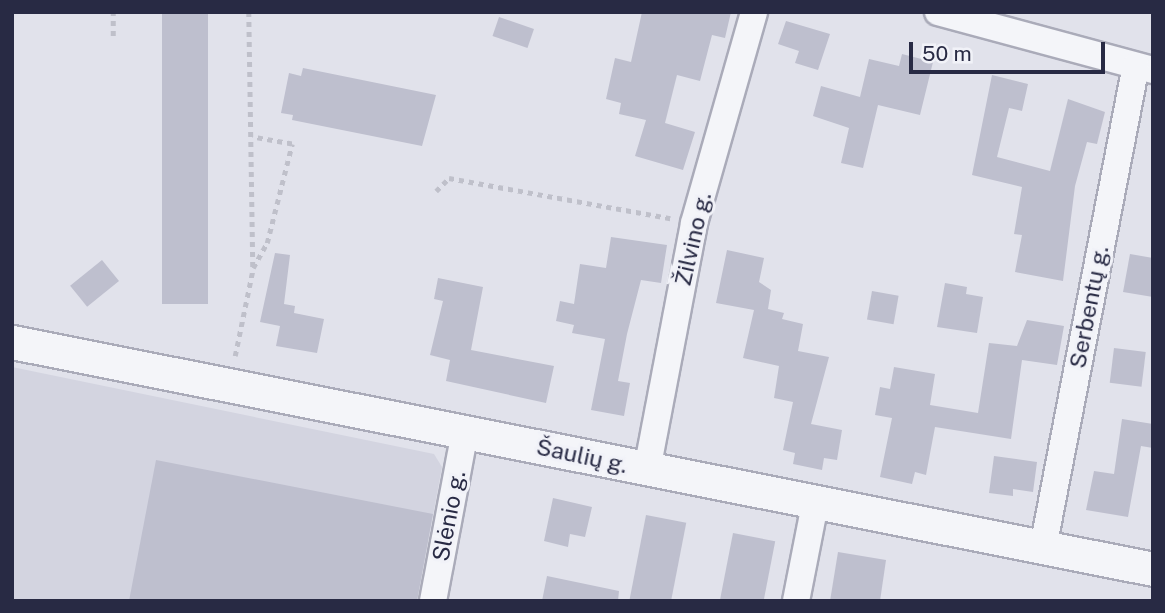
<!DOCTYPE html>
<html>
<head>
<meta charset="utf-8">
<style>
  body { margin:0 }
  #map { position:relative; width:1165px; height:613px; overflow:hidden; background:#e1e2eb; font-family:"Public Sans",sans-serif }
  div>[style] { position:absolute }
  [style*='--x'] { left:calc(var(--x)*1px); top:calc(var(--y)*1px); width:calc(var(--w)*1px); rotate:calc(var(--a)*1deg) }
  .built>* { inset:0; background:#d3d4e0 }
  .building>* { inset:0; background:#bebfce; transform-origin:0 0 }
  .path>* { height:4.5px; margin-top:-2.25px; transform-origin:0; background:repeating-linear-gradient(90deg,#bfc0ca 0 5px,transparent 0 10px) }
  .roads { filter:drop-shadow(2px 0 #aaabb9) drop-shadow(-2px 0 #aaabb9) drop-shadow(0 2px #aaabb9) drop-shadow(0 -2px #aaabb9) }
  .minor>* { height:26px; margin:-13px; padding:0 13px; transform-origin:13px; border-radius:13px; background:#f4f5f9 }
  .tertiary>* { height:33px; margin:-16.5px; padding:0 16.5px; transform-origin:16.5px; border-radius:16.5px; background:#f4f5f9 }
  span { translate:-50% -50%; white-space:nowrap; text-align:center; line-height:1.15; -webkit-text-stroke:6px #f1f2f8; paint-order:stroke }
  .street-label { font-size:23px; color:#282a44 }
  .frame { position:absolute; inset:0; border:14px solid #282a44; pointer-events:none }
  .scale { position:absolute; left:909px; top:42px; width:196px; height:32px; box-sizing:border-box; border:4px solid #282a44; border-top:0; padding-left:9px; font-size:21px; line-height:24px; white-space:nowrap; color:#282a44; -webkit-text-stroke:5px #f1f2f8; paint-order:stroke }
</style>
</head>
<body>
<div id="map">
  <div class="built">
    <div style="clip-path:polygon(12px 367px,434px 454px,442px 467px,417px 601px,12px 601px)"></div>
  </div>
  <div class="building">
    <div style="left:162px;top:12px;width:46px;height:292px"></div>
    <div style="clip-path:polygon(642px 12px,731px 12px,725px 38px,712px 35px,700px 81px,677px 75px,665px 123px,695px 132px,683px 170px,635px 156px,646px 120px,619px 114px,621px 103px,606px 99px,615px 58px,631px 62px)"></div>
    <div style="left:499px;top:17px;width:37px;height:20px;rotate:19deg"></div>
    <div style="clip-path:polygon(786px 21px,830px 34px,818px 70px,795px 63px,799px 51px,778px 44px)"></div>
    <div style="clip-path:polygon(902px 54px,933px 62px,920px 115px,878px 105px,863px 168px,841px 163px,849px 128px,813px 116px,821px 86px,860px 97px,869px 59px,899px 66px)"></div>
    <div style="clip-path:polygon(303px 68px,436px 95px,422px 146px,292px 120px,293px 115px,281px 113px,289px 73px,301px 76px)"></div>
    <div style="clip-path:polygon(992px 75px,1028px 84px,1022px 111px,1009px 108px,997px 157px,1050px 171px,1068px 99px,1105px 112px,1097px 144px,1087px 142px,1075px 186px,1063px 281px,1015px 272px,1022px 235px,1014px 234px,1022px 187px,972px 175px)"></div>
    <div style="clip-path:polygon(611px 237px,667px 245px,661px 283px,641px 280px,627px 334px,618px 381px,630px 383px,624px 416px,591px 410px,605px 339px,572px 333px,574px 325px,556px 321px,560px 301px,574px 304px,580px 264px,606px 268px)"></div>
    <div style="clip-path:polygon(727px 250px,764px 258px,759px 282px,771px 290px,768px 309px,784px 313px,782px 319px,803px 324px,798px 351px,829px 357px,811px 424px,842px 430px,837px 460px,824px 458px,822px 470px,793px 464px,795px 453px,783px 450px,793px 402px,774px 398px,779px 366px,743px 358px,754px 310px,716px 303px)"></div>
    <div style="clip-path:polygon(275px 253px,290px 255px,284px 304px,295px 306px,294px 313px,324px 319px,317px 353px,276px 346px,280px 326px,260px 322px)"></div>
    <div style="clip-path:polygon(1130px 254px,1153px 258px,1153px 297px,1123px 292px)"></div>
    <div style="left:102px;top:260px;width:27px;height:41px;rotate:51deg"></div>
    <div style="clip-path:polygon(438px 278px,483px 287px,471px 350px,554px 366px,546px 403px,446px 381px,450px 360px,430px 355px,443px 301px,434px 299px)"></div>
    <div style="clip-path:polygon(945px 283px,967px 287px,966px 294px,983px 297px,977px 333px,937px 327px)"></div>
    <div style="left:872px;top:291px;width:27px;height:29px;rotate:10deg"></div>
    <div style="clip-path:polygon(1027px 320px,1064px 326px,1057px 365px,1022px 360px,1011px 439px,935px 427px,926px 475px,915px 472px,912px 484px,880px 477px,892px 418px,875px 415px,880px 387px,890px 389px,894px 367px,935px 374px,930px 405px,978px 413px,989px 343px,1017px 346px)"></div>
    <div style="left:1114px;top:348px;width:32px;height:35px;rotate:7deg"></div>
    <div style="clip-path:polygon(1122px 419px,1153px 424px,1153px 448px,1141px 446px,1128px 517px,1086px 510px,1094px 471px,1114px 474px)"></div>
    <div style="clip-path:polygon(994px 456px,1037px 462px,1033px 492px,1013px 489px,1013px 496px,989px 493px)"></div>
    <div style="clip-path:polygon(156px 460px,433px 514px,417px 601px,129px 601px)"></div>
    <div style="clip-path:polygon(553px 498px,592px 507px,585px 537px,570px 534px,568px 547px,544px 541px)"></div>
    <div style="left:646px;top:515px;width:41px;height:88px;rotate:11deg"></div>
    <div style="left:733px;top:533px;width:43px;height:69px;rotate:11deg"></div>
    <div style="clip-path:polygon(838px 552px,886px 560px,880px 601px,830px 601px)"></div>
    <div style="clip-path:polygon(547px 576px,619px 591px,618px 601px,542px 601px)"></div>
  </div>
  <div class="path">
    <div style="--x:249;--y:12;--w:255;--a:89.1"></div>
    <div style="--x:113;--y:36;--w:24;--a:-90"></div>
    <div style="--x:436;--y:191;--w:18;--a:-45"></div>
    <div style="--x:449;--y:178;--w:225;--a:10.3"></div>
    <div style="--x:235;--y:356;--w:90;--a:-78.4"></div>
    <div style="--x:253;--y:268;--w:29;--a:-61"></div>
    <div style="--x:267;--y:243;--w:102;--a:-75.8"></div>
    <div style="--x:292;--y:144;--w:40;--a:-170"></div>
  </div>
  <div class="roads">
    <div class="minor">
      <div style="--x:938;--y:12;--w:223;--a:15.1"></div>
      <div style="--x:647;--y:470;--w:251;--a:-79.2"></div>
      <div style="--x:694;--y:223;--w:219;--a:-74.1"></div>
      <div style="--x:1043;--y:548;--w:491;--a:-79.1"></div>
      <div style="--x:433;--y:601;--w:173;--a:-79.3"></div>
      <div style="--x:796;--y:601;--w:99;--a:-78.9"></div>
    </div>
    <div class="tertiary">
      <div style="--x:12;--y:342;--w:1163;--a:11.25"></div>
    </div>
  </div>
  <div class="street-label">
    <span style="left:693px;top:239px;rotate:-77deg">Žilvino g.</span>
    <span style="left:1089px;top:307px;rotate:-79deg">Serbentų g.</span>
    <span style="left:582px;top:456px;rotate:12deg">Šaulių g.</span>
    <span style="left:449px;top:516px;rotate:-79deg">Slėnio g.</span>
  </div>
  <div class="frame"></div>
  <div class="scale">50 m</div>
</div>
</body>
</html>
